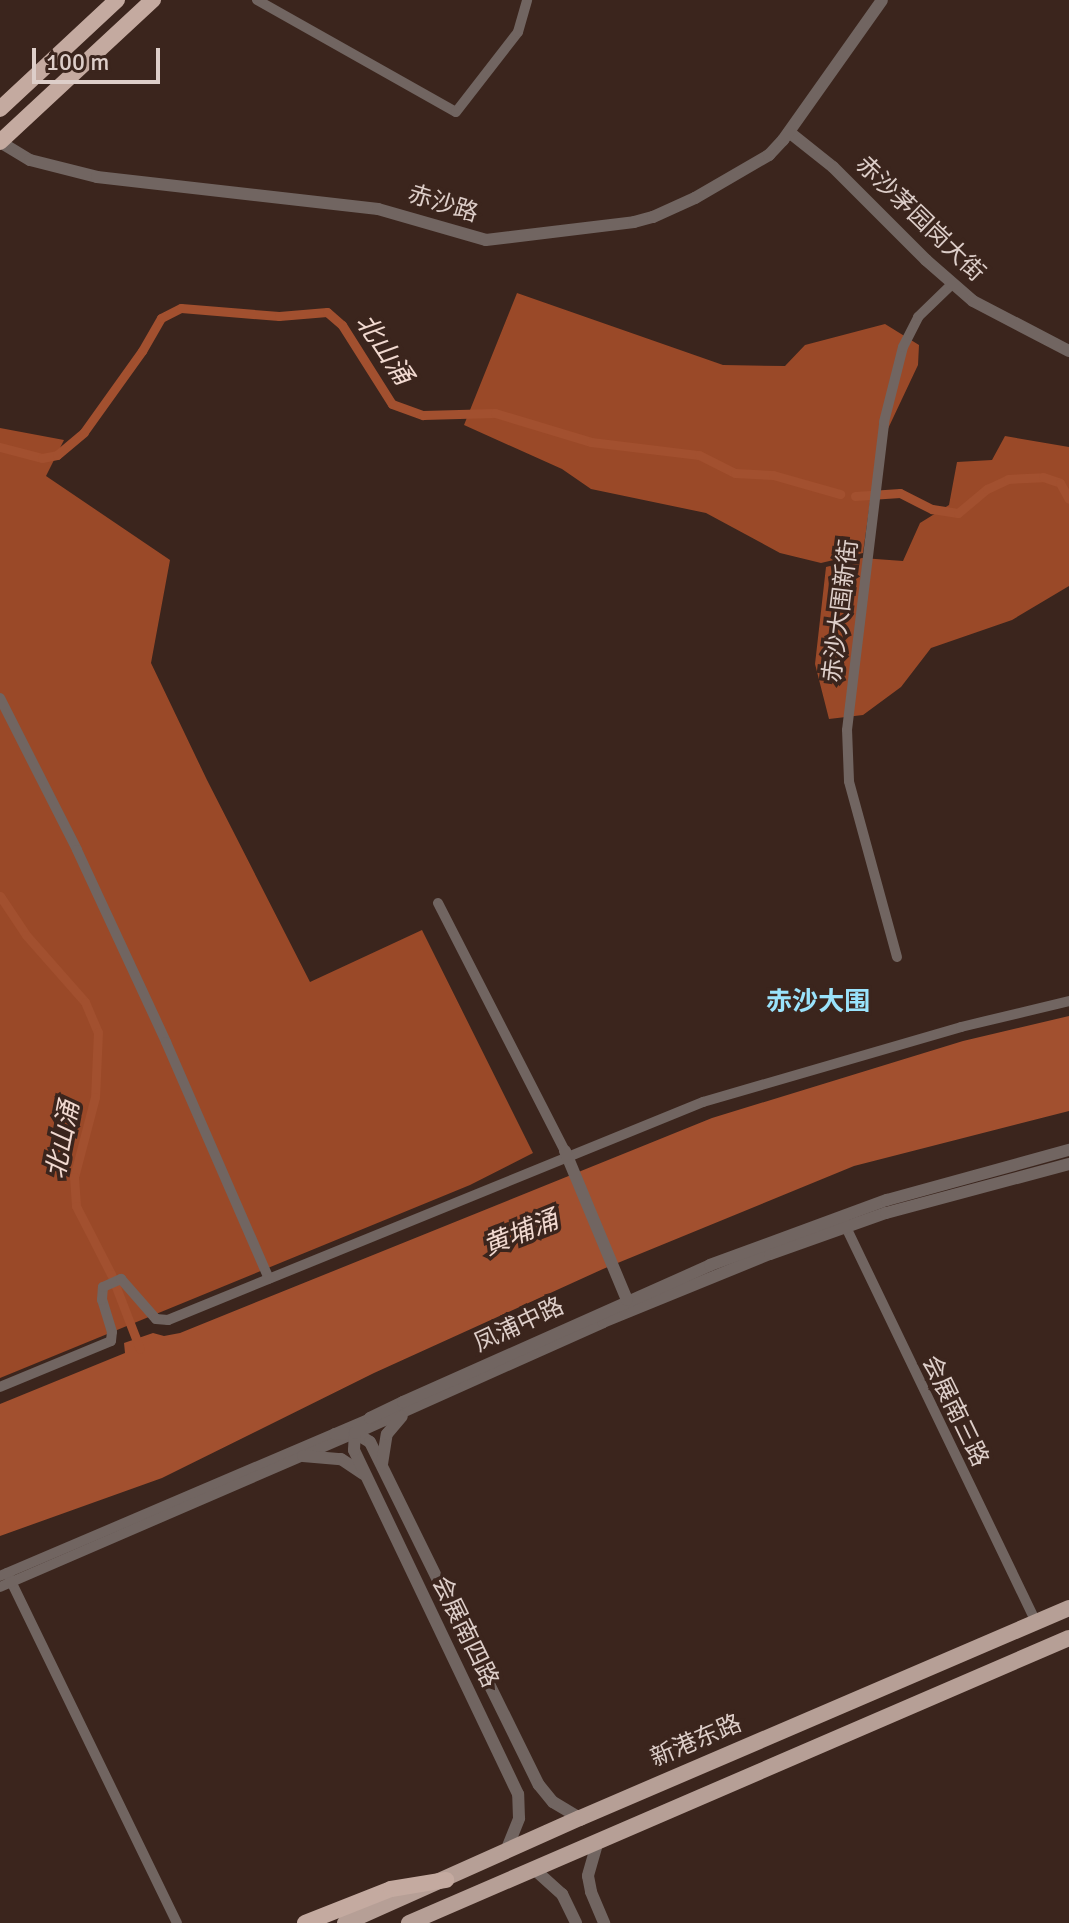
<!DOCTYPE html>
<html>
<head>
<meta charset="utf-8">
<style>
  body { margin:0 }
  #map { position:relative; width:1069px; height:1923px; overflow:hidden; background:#3b251d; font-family:Signika,"Noto Sans SC",sans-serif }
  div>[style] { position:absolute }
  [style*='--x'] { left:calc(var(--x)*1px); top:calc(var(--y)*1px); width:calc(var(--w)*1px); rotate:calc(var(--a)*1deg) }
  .forest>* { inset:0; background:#9a4928 }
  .water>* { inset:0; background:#a2502f }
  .canal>* { height:9px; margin:-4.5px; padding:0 4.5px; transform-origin:4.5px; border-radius:4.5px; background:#a2502f }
  .minor>* { height:10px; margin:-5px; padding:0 5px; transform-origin:5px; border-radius:5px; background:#716561 }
  .tertiary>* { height:12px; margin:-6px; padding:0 6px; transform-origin:6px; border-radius:6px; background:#716561 }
  .primary>* { height:16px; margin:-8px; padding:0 8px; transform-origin:8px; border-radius:8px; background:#b69f96 }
  .trunk>* { height:16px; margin:-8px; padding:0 8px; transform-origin:8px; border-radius:8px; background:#c4aaa0 }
  .tertiary-bridge>* { height:12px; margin:-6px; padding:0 6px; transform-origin:6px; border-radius:6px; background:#716561 }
  span { translate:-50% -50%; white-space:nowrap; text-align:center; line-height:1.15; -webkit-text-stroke:7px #3b251d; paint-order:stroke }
  .street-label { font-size:24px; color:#ddcec9 }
  .water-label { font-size:26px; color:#f1d9d0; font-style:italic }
  .neighbourhood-label { font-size:26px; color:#9ae3fc; font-weight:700 }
  .scale { position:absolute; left:32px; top:48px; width:128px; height:36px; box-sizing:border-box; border:4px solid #ddcec9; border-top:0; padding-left:10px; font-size:24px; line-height:28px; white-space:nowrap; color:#ddcec9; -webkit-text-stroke:6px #3b251d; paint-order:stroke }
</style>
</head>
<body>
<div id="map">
  <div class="forest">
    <div style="clip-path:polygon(517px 293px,723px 365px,785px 366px,805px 345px,885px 324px,919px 345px,918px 365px,877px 452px,863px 553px,821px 563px,780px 553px,706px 513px,591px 489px,562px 469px,464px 425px)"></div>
    <div style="clip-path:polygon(0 428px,64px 440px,46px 476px,170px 560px,151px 663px,207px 780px,310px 982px,422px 930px,533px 1153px,470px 1185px,0 1378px)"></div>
    <div style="clip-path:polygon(1005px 436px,1069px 447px,1069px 586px,1012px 620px,931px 648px,901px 687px,863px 715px,829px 719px,815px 664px,826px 567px,862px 558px,903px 561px,920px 523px,949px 505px,957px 462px,992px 460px)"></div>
  </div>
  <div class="water">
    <div style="clip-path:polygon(1069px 1016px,1069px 1111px,854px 1166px,603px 1269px,374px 1373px,162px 1478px,0 1536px,0 1404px,125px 1353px,124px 1343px,153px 1333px,164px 1336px,180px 1333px,712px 1118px,963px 1041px)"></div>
  </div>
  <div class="canal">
    <div style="--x:0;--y:447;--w:43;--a:14.7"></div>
    <div style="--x:42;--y:458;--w:15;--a:-11"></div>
    <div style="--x:57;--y:455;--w:35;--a:-40"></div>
    <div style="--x:84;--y:432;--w:100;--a:-54.4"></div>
    <div style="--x:142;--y:351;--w:38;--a:-60"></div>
    <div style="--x:161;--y:318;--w:22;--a:-27"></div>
    <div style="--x:181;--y:308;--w:98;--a:4.7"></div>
    <div style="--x:279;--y:316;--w:48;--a:-4.8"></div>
    <div style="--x:327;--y:312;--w:20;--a:41"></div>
    <div style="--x:342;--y:325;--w:93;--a:57.7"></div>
    <div style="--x:392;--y:404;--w:33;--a:20"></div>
    <div style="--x:423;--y:415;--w:72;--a:-1.6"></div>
    <div style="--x:495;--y:413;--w:100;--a:16.8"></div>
    <div style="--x:591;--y:442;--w:109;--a:6.9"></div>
    <div style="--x:699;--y:455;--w:40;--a:26.6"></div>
    <div style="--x:735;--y:473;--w:38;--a:3"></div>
    <div style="--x:773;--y:475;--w:70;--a:15.8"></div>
    <div style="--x:855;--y:496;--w:45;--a:-3.8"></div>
    <div style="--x:900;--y:493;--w:36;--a:27"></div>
    <div style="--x:932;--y:509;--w:26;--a:9"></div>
    <div style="--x:958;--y:513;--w:38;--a:-40"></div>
    <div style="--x:987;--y:489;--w:23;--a:-25"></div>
    <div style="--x:1008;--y:479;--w:35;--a:-3"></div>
    <div style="--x:1043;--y:477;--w:18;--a:19"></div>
    <div style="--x:1060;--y:483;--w:18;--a:61"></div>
    <div style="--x:0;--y:896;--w:47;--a:56.3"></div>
    <div style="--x:26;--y:935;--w:89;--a:48.6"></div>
    <div style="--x:85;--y:1002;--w:33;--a:67"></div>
    <div style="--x:98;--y:1032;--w:65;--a:92.6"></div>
    <div style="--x:95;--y:1097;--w:83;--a:104.7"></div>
    <div style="--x:74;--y:1177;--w:29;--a:86"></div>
    <div style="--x:76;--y:1206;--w:76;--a:62.8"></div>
    <div style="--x:111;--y:1274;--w:80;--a:68.9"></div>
  </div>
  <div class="minor">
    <div style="--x:257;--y:0;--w:228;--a:29.4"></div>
    <div style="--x:456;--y:112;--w:101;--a:-52.2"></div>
    <div style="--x:518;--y:32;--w:33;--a:-74"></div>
    <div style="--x:0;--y:698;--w:170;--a:63.1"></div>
    <div style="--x:77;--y:850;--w:212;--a:65.1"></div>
    <div style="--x:166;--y:1042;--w:258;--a:66.5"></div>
    <div style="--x:438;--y:903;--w:279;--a:62.9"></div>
    <div style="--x:897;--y:957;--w:182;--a:-105.3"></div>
    <div style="--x:849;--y:781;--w:51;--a:-92.2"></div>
    <div style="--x:847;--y:730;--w:310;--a:-83.1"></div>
    <div style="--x:884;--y:422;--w:77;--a:-75.8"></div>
    <div style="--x:903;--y:347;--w:34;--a:-63"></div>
    <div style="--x:918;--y:317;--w:47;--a:-44.1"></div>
    <div style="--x:843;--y:1221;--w:445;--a:64.3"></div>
    <div style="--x:0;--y:1387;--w:120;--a:-22.5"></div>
    <div style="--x:111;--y:1341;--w:9;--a:-84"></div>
    <div style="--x:112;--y:1332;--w:34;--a:-107"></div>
    <div style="--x:102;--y:1300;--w:13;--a:-86"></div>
    <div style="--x:103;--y:1287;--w:20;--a:-24"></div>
    <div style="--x:121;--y:1279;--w:53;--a:48.8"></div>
    <div style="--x:156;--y:1319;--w:12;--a:5"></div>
    <div style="--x:168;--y:1320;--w:578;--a:-22.17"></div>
    <div style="--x:703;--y:1102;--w:269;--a:-16.2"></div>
    <div style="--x:961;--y:1027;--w:111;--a:-13.5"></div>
    <div style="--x:7;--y:1573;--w:389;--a:64.1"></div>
    <div style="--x:0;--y:1576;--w:398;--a:-23.1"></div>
    <div style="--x:0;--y:1587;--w:382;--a:-23.4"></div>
  </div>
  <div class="tertiary">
    <div style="--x:789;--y:132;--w:56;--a:38.5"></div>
    <div style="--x:833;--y:167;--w:132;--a:45"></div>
    <div style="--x:926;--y:260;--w:62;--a:41.1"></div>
    <div style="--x:973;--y:301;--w:108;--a:27.5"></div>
    <div style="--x:0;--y:142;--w:35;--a:31"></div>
    <div style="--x:30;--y:160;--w:69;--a:14.2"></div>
    <div style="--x:97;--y:177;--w:283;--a:6.5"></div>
    <div style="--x:378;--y:209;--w:112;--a:16"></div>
    <div style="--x:486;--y:240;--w:149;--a:-6.9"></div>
    <div style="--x:634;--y:222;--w:20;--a:-15"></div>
    <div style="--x:653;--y:217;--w:46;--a:-24.3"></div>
    <div style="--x:695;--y:198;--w:86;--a:-30.2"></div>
    <div style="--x:769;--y:155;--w:21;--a:-47"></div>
    <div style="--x:783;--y:140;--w:171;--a:-54.7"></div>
    <div style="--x:362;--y:1430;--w:264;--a:-24.1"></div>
    <div style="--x:603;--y:1322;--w:180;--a:-22.2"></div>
    <div style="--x:770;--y:1254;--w:123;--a:-19.5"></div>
    <div style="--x:886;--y:1213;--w:189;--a:-15"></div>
    <div style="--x:335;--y:1434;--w:20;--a:-3"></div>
    <div style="--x:355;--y:1433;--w:17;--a:31"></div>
    <div style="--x:370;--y:1442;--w:382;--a:63.8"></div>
    <div style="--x:539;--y:1785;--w:22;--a:51"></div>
    <div style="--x:553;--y:1802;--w:31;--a:31"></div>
    <div style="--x:303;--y:1456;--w:38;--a:5"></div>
    <div style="--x:341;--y:1459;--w:27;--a:34"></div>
    <div style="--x:382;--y:1464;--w:30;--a:-81"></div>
    <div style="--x:387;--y:1434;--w:23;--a:-50"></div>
    <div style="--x:597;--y:1844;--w:33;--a:106"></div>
    <div style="--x:588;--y:1876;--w:16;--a:79"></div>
    <div style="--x:591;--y:1892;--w:34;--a:67"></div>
    <div style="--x:506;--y:1851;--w:35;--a:-68"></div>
    <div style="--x:519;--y:1818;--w:24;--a:-92"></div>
    <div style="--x:518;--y:1794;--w:381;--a:-115.5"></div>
    <div style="--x:354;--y:1450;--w:17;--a:-87"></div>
    <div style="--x:355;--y:1433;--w:21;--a:-45"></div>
    <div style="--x:370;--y:1418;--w:37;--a:-26"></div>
    <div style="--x:403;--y:1402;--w:336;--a:-24"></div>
    <div style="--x:710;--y:1265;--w:189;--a:-20.2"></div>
    <div style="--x:887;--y:1200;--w:189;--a:-15.4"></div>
    <div style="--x:534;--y:1869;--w:38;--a:42"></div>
    <div style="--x:562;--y:1894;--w:32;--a:64"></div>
  </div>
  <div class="primary">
    <div style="--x:345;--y:1923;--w:257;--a:-24.1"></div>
    <div style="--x:580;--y:1818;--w:532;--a:-23.24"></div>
    <div style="--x:409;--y:1923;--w:719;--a:-23.36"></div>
  </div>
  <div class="trunk">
    <div style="--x:0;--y:109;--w:160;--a:-43"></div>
    <div style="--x:0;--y:142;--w:209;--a:-42.9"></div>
    <div style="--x:305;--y:1923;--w:92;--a:-21.6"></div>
    <div style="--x:391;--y:1889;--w:56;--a:-9.3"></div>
  </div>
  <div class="tertiary-bridge">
    <div style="--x:565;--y:1151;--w:161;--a:67.4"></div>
  </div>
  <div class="street-label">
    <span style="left:443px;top:204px;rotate:17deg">赤沙路</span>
    <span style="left:920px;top:219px;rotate:44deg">赤沙茅园岗大街</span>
    <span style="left:841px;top:611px;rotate:-83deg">赤沙大围新街</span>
    <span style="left:519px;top:1325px;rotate:-25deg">凤浦中路</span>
    <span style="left:955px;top:1411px;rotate:64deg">会展南三路</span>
    <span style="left:465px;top:1632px;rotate:64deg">会展南四路</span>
    <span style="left:696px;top:1741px;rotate:-23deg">新港东路</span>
  </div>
  <div class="water-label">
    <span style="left:383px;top:350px;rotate:56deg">北山涌</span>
    <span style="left:64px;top:1140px;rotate:-79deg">北山涌</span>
    <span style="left:521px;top:1234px;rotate:-22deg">黄埔涌</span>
  </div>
  <div class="neighbourhood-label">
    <span style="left:818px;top:1003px">赤沙大围</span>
  </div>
  <div class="scale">100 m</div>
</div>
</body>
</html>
